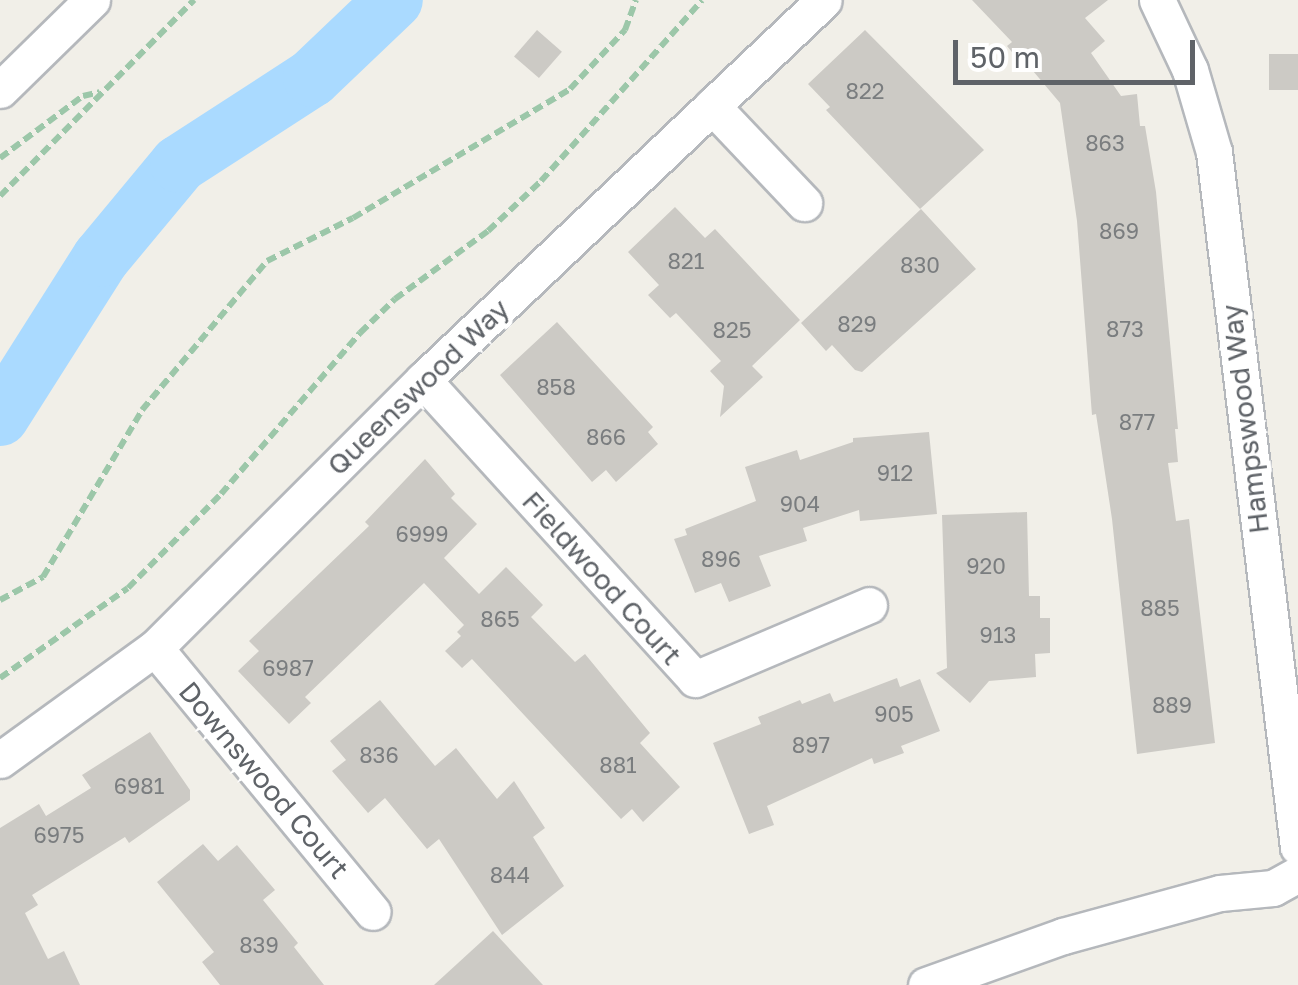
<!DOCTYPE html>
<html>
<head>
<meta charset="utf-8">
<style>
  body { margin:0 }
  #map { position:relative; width:1298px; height:985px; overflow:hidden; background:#f1efe8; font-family:"Golos Text",sans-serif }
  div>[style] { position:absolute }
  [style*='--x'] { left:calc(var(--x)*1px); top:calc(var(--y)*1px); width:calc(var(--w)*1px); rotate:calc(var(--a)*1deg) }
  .river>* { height:58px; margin:-29px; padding:0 29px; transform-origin:29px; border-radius:29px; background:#aadaff }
  .building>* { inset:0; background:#cccac5; transform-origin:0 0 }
  .path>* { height:6px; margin-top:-3px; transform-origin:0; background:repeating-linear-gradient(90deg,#9cc7a9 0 10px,transparent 0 15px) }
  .roads { filter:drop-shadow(2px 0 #b5b8bc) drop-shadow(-2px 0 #b5b8bc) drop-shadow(0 2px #b5b8bc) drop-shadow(0 -2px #b5b8bc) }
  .minor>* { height:35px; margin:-17.5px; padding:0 17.5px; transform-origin:17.5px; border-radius:17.5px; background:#fff }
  span { translate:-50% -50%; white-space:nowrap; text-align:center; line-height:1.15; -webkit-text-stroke:9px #fff; paint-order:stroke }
  .number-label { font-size:22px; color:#7a7d7f }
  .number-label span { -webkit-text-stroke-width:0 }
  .street-label { font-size:28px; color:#5f6368 }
  .scale { position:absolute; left:953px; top:40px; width:242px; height:45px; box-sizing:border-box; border:5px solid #5f6368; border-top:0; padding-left:12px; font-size:30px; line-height:35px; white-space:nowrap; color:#5f6368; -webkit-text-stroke:8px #fff; paint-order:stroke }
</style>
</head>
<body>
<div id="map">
  <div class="river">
    <div style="--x:0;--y:417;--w:188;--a:-57.6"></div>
    <div style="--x:101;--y:258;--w:122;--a:-50.3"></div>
    <div style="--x:179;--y:164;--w:158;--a:-32.9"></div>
    <div style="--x:312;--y:78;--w:113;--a:-43.6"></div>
  </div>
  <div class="building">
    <div style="clip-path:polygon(972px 0,1108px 0,1085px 18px,1105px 41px,1091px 53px,1121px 96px,1137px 94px,1140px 126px,1145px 126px,1156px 192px,1178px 429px,1175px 429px,1178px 462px,1168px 463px,1176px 521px,1189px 519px,1215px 743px,1137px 754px,1112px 519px,1096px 414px,1092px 415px,1077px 221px,1060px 103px,1028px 65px,1025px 68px,1007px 46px,1012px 42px)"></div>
    <div style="left:537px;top:30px;width:33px;height:35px;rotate:41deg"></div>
    <div style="clip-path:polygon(865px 30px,984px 150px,920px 209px,826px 110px,830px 107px,808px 84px)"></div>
    <div style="left:1298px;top:54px;width:36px;height:29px;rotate:90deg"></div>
    <div style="clip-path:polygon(675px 207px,705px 238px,715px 229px,800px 320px,752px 366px,763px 377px,720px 417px,724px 386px,710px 371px,721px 361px,676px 313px,670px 318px,648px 295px,659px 285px,628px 252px)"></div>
    <div style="clip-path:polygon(921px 209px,976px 269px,862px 372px,855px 370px,832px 345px,826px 351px,801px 323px)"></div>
    <div style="clip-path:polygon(557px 322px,653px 427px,648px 432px,658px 444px,616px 482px,606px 470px,592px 482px,500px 375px)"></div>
    <div style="clip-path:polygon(929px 432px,937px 514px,860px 521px,859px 510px,803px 528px,807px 541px,759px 556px,771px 586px,729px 602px,721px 583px,695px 593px,674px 539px,687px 535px,685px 529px,756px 501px,745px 467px,797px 450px,800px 460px,853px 442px,853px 438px)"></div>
    <div style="clip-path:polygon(425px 459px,455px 494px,451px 498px,477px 524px,444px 558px,479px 594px,506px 567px,543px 605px,531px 617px,575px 662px,585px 654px,650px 733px,640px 743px,680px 787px,643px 822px,632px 809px,621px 819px,472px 659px,462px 668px,445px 651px,461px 636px,457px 632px,464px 625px,424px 583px,305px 697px,311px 703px,289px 724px,238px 671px,259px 651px,249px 641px,369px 526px,365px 522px)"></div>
    <div style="clip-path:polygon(1027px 512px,1029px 596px,1040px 596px,1040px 618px,1050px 618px,1050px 653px,1035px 654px,1036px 677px,989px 681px,970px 703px,936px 673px,947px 668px,942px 515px)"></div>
    <div style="clip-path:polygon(897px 678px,900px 687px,920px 679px,940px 731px,901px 746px,904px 753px,874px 764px,872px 758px,767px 806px,774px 825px,749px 834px,713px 743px,761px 724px,758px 717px,800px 700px,802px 704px,830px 693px,834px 702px)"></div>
    <div style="clip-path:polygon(380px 700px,435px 766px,456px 748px,497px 799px,514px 781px,545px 828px,533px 837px,564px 886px,502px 935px,439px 839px,427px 849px,385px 798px,368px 813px,332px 771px,346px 760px,330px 741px)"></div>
    <div style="clip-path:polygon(150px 732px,190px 790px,190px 800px,129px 843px,125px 837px,32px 895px,38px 905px,25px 913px,48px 959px,64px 951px,80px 985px,0 985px,0 828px,39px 804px,46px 816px,91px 788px,82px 775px)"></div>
    <div style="clip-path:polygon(203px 844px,218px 861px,237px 845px,275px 890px,263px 900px,298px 943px,294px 947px,324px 985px,220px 985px,202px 962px,214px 952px,157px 882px)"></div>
    <div style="clip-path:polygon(493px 931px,543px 985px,434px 985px)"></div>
  </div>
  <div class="path">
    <div style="--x:0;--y:158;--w:104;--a:-36.8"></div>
    <div style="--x:83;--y:96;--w:17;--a:-13"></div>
    <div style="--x:0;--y:196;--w:276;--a:-45.3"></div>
    <div style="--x:0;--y:600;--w:49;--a:-28.1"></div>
    <div style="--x:43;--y:577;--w:194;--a:-59.3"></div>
    <div style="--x:142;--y:410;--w:194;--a:-50"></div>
    <div style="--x:267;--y:261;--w:96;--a:-26.6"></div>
    <div style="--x:353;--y:218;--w:252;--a:-30.7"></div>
    <div style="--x:570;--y:89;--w:81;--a:-47"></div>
    <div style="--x:625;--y:30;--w:32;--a:-70"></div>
    <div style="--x:0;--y:678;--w:156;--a:-35.1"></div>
    <div style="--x:128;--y:588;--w:132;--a:-45.3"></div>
    <div style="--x:221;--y:494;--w:213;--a:-49.2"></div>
    <div style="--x:360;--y:333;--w:49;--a:-44.2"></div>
    <div style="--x:395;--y:299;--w:115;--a:-36.2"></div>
    <div style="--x:488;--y:231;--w:73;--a:-43.3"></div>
    <div style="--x:541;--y:181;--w:242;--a:-48.3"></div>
  </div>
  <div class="roads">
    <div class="minor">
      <div style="--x:1157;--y:0;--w:77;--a:64.8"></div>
      <div style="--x:1190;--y:70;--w:85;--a:73.7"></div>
      <div style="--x:1214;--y:152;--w:700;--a:83.11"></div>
      <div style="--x:0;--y:90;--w:129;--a:-44.4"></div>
      <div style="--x:712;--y:106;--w:134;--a:46.5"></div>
      <div style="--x:423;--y:380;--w:404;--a:47.7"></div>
      <div style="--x:695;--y:679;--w:189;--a:-23"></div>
      <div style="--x:155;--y:648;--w:342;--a:50.5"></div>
      <div style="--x:0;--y:760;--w:191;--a:-35.9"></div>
      <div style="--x:155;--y:648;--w:379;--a:-45"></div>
      <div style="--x:423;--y:380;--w:552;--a:-43.46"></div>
      <div style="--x:926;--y:985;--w:145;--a:-19.7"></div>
      <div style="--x:1063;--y:936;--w:163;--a:-15.3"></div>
      <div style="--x:1220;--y:893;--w:53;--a:-5.4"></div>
      <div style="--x:1273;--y:888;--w:29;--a:-29"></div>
    </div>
  </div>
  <div class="number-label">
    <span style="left:865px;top:91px">822</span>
    <span style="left:1105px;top:143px">863</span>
    <span style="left:1119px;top:231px">869</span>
    <span style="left:686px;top:261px">821</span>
    <span style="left:920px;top:265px">830</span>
    <span style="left:857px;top:324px">829</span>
    <span style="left:1125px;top:329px">873</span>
    <span style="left:732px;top:330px">825</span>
    <span style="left:556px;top:387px">858</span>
    <span style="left:1137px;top:422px">877</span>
    <span style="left:606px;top:437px">866</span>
    <span style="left:895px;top:473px">912</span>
    <span style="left:800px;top:504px">904</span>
    <span style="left:422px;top:534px">6999</span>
    <span style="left:721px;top:559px">896</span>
    <span style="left:986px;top:566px">920</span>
    <span style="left:1160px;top:608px">885</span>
    <span style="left:500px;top:619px">865</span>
    <span style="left:998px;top:635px">913</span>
    <span style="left:288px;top:668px">6987</span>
    <span style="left:1172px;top:705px">889</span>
    <span style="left:894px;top:714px">905</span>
    <span style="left:811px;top:745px">897</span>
    <span style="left:379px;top:755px">836</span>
    <span style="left:618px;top:765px">881</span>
    <span style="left:139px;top:786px">6981</span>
    <span style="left:59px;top:835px">6975</span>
    <span style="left:510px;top:875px">844</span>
    <span style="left:259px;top:945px">839</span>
  </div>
  <div class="street-label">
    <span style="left:418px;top:387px;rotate:-44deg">Queenswood Way</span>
    <span style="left:1245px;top:419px;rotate:-97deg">Hampswood Way</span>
    <span style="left:602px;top:578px;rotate:48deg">Fieldwood Court</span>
    <span style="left:264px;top:780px;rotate:50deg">Downswood Court</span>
  </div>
  <div class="scale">50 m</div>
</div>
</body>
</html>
